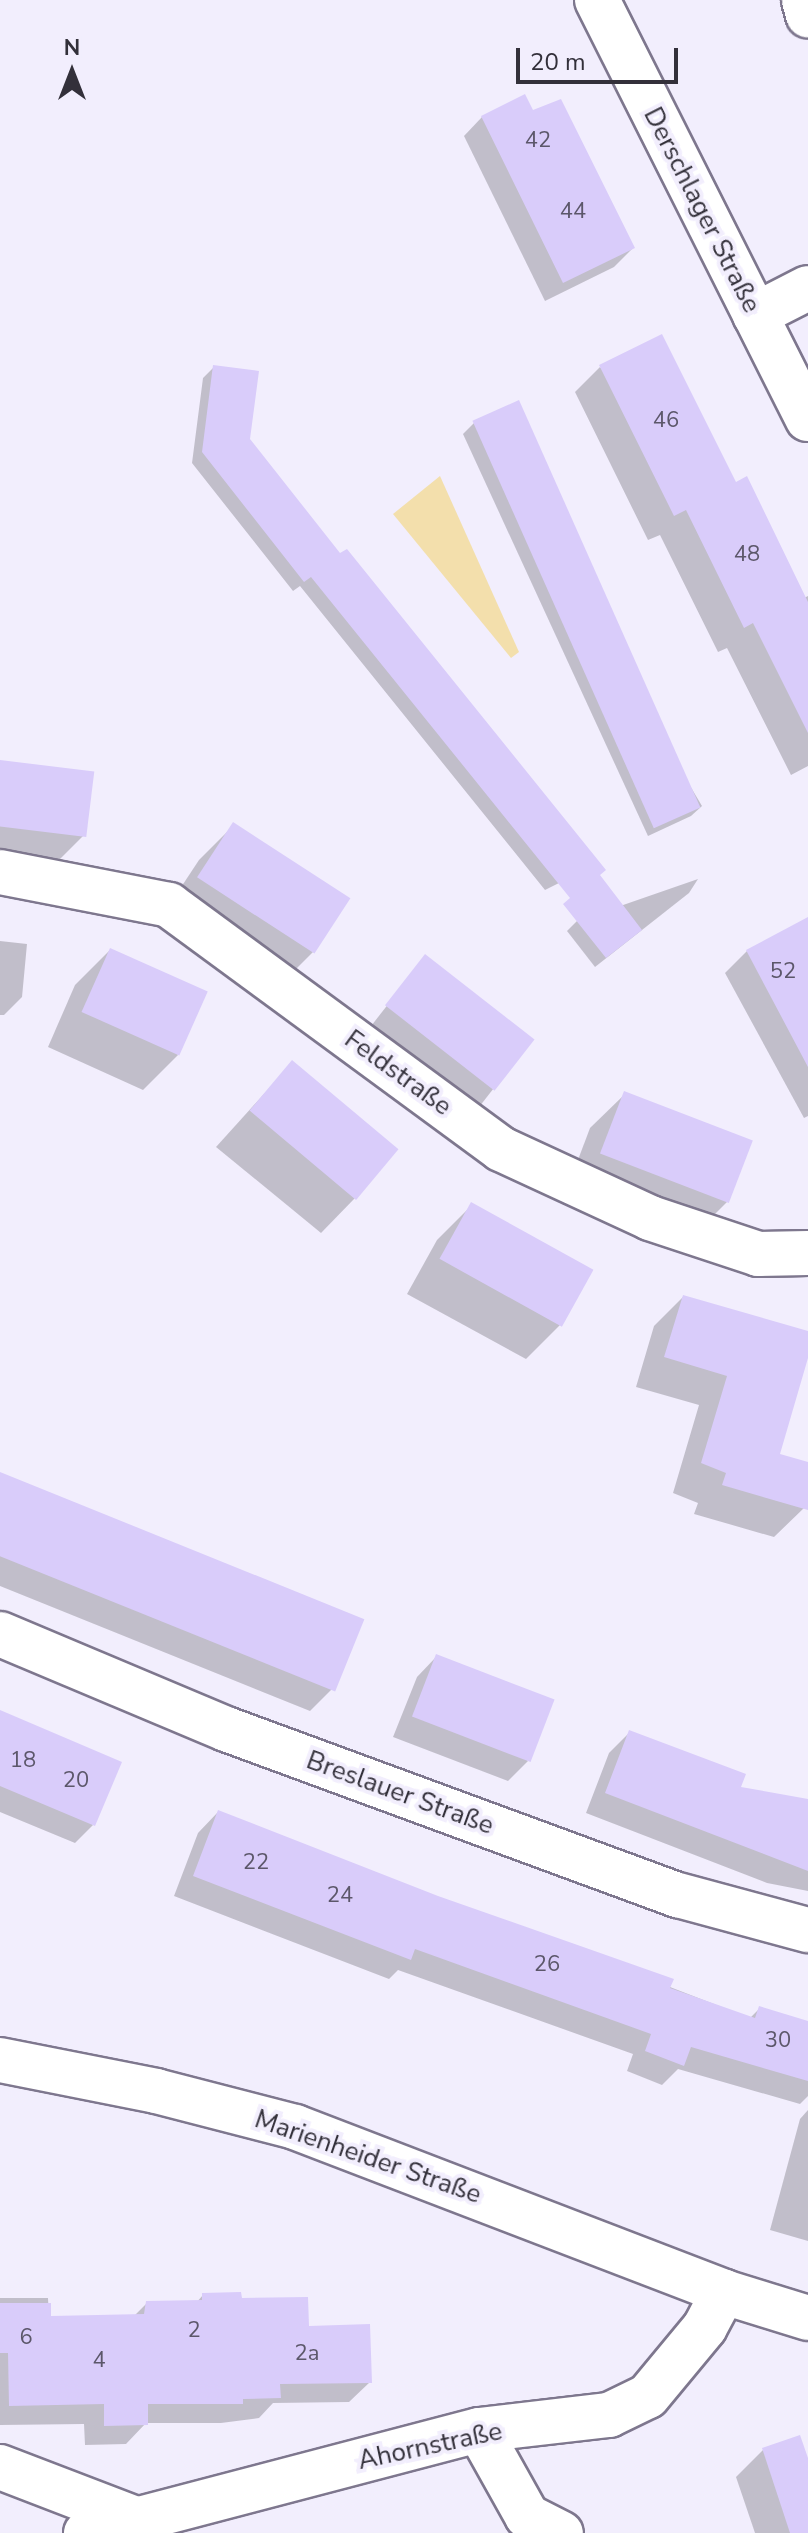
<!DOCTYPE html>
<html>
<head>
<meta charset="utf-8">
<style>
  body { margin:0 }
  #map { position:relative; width:808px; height:2533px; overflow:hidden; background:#f2eefd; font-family:"Nunito Sans",sans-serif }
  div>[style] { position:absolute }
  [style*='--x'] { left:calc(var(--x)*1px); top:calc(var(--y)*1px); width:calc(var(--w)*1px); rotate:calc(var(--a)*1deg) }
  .green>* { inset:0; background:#f3dfac }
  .shadow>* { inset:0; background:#0003; transform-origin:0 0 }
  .building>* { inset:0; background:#d9ccfa; transform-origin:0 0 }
  .roads { filter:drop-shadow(2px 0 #7e778e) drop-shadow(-2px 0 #7e778e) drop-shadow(0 2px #7e778e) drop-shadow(0 -2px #7e778e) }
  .minor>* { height:44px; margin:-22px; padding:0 22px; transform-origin:22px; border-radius:22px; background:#fff }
  .major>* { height:44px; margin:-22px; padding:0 22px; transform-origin:22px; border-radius:22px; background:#fff }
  span { translate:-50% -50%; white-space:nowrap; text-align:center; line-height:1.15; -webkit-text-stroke:8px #f2eefd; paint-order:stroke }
  .number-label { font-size:22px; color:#5c576a }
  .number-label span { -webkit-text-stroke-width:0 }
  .street-label { font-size:26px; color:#33303a }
  .north { position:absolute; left:32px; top:32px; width:80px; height:80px; -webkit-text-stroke:6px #f2eefd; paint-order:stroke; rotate:0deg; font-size:22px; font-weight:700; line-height:32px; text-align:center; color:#33303a }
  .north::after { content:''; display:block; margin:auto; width:28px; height:36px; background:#33303a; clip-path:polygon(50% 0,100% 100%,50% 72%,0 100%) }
  .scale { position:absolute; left:516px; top:48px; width:162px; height:36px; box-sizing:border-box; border:4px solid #33303a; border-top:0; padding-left:10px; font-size:24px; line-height:28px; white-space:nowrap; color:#33303a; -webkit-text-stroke:6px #f2eefd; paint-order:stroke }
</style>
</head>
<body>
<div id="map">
  <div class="green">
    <div style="clip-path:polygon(440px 476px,519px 652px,511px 658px,393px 514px)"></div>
  </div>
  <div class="shadow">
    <div style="clip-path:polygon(532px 113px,633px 248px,614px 267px,545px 301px,464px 136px,482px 117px)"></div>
    <div style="clip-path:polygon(214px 367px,248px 439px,585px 870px,545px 890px,300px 586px,293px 591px,192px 463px,203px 378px)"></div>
    <div style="clip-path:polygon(600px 367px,804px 598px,808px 596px,808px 766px,791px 775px,727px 648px,718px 652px,660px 535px,648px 540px,575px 392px)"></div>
    <div style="clip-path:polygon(474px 423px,702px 806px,691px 816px,648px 836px,463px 434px)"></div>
    <div style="clip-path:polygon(0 762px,83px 836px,48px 871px,0 864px)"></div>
    <div style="clip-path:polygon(234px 825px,347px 898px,313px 952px,278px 987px,164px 913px,199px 860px)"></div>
    <div style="clip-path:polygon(698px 879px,689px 893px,595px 967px,567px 931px,577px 921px)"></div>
    <div style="clip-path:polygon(808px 919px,808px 1116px,804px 1118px,725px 973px,747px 951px)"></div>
    <div style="clip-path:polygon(0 941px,27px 944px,22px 997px,4px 1015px,0 1015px)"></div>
    <div style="clip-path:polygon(110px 950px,178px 1055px,143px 1090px,48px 1047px,75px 985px)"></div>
    <div style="left:425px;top:957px;width:135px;height:112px;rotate:38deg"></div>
    <div style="clip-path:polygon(293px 1062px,355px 1198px,321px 1233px,216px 1147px)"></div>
    <div style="clip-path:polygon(625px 1094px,727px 1202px,692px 1237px,567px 1189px,590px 1128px)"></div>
    <div style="clip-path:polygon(472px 1205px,561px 1324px,526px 1359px,407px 1294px,437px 1240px)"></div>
    <div style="clip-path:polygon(683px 1297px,808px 1333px,808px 1351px,778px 1455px,808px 1464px,808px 1494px,804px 1508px,774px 1537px,694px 1514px,698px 1503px,673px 1493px,699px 1405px,636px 1387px,654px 1326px)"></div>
    <div style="clip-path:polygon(0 1474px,335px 1686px,310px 1711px,0 1586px)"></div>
    <div style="clip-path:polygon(437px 1656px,528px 1761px,508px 1781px,393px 1737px,417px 1677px)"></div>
    <div style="clip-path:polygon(0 1712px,93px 1825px,75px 1843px,0 1812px)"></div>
    <div style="clip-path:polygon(629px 1733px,739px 1789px,808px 1801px,808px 1891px,767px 1883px,586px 1813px,609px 1753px)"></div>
    <div style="clip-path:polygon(218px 1812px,750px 2018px,759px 2009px,808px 2023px,808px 2096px,800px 2104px,678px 2069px,662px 2085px,627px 2071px,633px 2054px,398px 1970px,389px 1979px,174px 1896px,198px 1833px)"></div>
    <div style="clip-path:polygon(808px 2110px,808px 2241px,770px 2230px,800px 2119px)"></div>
    <div style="clip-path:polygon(203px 2295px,240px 2300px,307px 2328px,370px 2382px,349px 2402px,273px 2403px,259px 2418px,221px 2423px,146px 2423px,126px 2444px,85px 2445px,84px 2424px,0 2425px,0 2298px,48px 2298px,49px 2318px,134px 2316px,147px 2303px,196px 2303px)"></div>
    <div style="clip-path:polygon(763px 2450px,808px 2464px,808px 2533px,755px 2533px,736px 2477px)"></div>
  </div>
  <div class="building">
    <div style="clip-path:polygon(525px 94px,533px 110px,561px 99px,635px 248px,563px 283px,481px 116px)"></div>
    <div style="clip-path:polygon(662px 334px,736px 482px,747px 476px,808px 602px,808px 733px,753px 623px,744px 628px,686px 510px,674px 516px,599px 365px)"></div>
    <div style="clip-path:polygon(213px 365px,259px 371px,250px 439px,340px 553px,347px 549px,606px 870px,600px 875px,642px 930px,606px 958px,563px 904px,570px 898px,311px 577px,304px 582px,202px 452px)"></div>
    <div style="left:519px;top:400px;width:446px;height:51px;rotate:66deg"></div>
    <div style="left:0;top:760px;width:95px;height:66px;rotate:7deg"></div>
    <div style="left:233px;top:822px;width:140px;height:66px;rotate:33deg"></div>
    <div style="clip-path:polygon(808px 917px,808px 1067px,746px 950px)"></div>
    <div style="left:110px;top:948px;width:107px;height:70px;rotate:24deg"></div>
    <div style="left:425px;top:954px;width:139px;height:65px;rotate:38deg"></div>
    <div style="left:292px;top:1060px;width:139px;height:66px;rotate:40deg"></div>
    <div style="left:624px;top:1091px;width:138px;height:67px;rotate:21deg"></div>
    <div style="left:471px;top:1202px;width:140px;height:65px;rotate:29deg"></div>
    <div style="clip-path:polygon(683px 1295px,808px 1331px,808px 1358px,780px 1454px,808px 1462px,808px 1510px,722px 1485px,726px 1473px,701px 1463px,727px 1376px,664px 1357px)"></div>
    <div style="left:0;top:1472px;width:393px;height:78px;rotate:22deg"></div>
    <div style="left:436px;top:1654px;width:127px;height:67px;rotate:21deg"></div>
    <div style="clip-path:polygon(0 1710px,122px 1762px,95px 1826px,0 1786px)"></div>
    <div style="clip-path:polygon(629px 1730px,746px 1774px,741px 1787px,808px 1799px,808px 1871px,605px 1793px)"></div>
    <div style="clip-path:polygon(218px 1810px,438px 1896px,674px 1979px,670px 1988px,755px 2018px,759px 2006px,808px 2021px,808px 2081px,691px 2047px,684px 2066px,645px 2051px,651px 2034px,415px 1949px,411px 1960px,193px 1876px)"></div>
    <div style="clip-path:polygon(241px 2292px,242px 2298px,308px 2297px,309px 2326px,370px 2324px,372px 2383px,280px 2384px,281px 2398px,243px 2399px,243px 2404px,148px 2404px,148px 2425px,104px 2426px,104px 2404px,9px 2406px,8px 2353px,0 2353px,0 2303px,51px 2303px,51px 2316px,144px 2314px,146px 2301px,202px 2300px,202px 2293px)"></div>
    <div style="clip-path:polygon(800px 2435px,808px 2458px,808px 2533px,790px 2533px,762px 2448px)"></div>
  </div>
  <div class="roads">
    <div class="minor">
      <div style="--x:804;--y:0;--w:16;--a:75"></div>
      <div style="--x:755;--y:315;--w:59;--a:-27"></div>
      <div style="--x:0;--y:872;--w:172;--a:11"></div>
      <div style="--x:169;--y:905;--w:412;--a:36.3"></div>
      <div style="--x:501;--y:1149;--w:164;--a:24.8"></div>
      <div style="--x:650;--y:1218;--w:114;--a:18.4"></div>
      <div style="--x:758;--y:1254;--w:50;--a:-1.1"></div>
      <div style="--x:0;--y:1634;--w:245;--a:22.8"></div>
      <div style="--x:226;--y:1729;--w:482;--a:20.2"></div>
      <div style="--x:678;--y:1895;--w:135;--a:15.1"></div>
      <div style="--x:479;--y:2430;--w:98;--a:60.8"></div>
      <div style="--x:527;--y:2516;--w:38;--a:27"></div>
      <div style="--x:0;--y:2467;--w:142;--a:21"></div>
      <div style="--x:86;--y:2533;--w:406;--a:-14.7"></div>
      <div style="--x:479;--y:2430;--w:131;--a:-6.6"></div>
      <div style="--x:609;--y:2415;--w:43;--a:-26"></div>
      <div style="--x:648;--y:2396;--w:89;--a:-50.4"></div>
      <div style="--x:705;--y:2327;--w:40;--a:-62"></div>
    </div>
    <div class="major">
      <div style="--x:597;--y:0;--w:469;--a:63.3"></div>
      <div style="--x:0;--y:2060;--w:159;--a:11.2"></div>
      <div style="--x:156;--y:2091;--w:144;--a:14.5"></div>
      <div style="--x:295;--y:2127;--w:460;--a:21"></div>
      <div style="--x:724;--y:2292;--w:88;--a:17.2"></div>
    </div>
  </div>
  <div class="number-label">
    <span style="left:538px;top:141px">42</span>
    <span style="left:573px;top:212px">44</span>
    <span style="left:666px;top:421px">46</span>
    <span style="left:747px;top:555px">48</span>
    <span style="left:783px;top:972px">52</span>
    <span style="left:23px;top:1761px">18</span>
    <span style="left:76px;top:1781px">20</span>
    <span style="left:256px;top:1863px">22</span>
    <span style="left:340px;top:1896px">24</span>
    <span style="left:547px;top:1965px">26</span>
    <span style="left:778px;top:2041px">30</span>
    <span style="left:194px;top:2331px">2</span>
    <span style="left:26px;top:2338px">6</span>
    <span style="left:307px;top:2354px">2a</span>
    <span style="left:99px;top:2361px">4</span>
  </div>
  <div class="street-label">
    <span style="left:702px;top:210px;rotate:63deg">Derschlager Straße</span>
    <span style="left:398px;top:1073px;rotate:36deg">Feldstraße</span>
    <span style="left:400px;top:1793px;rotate:20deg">Breslauer Straße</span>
    <span style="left:368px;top:2157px;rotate:19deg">Marienheider Straße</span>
    <span style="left:430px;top:2446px;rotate:-12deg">Ahornstraße</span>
  </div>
  <div class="north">N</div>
  <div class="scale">20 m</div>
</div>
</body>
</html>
